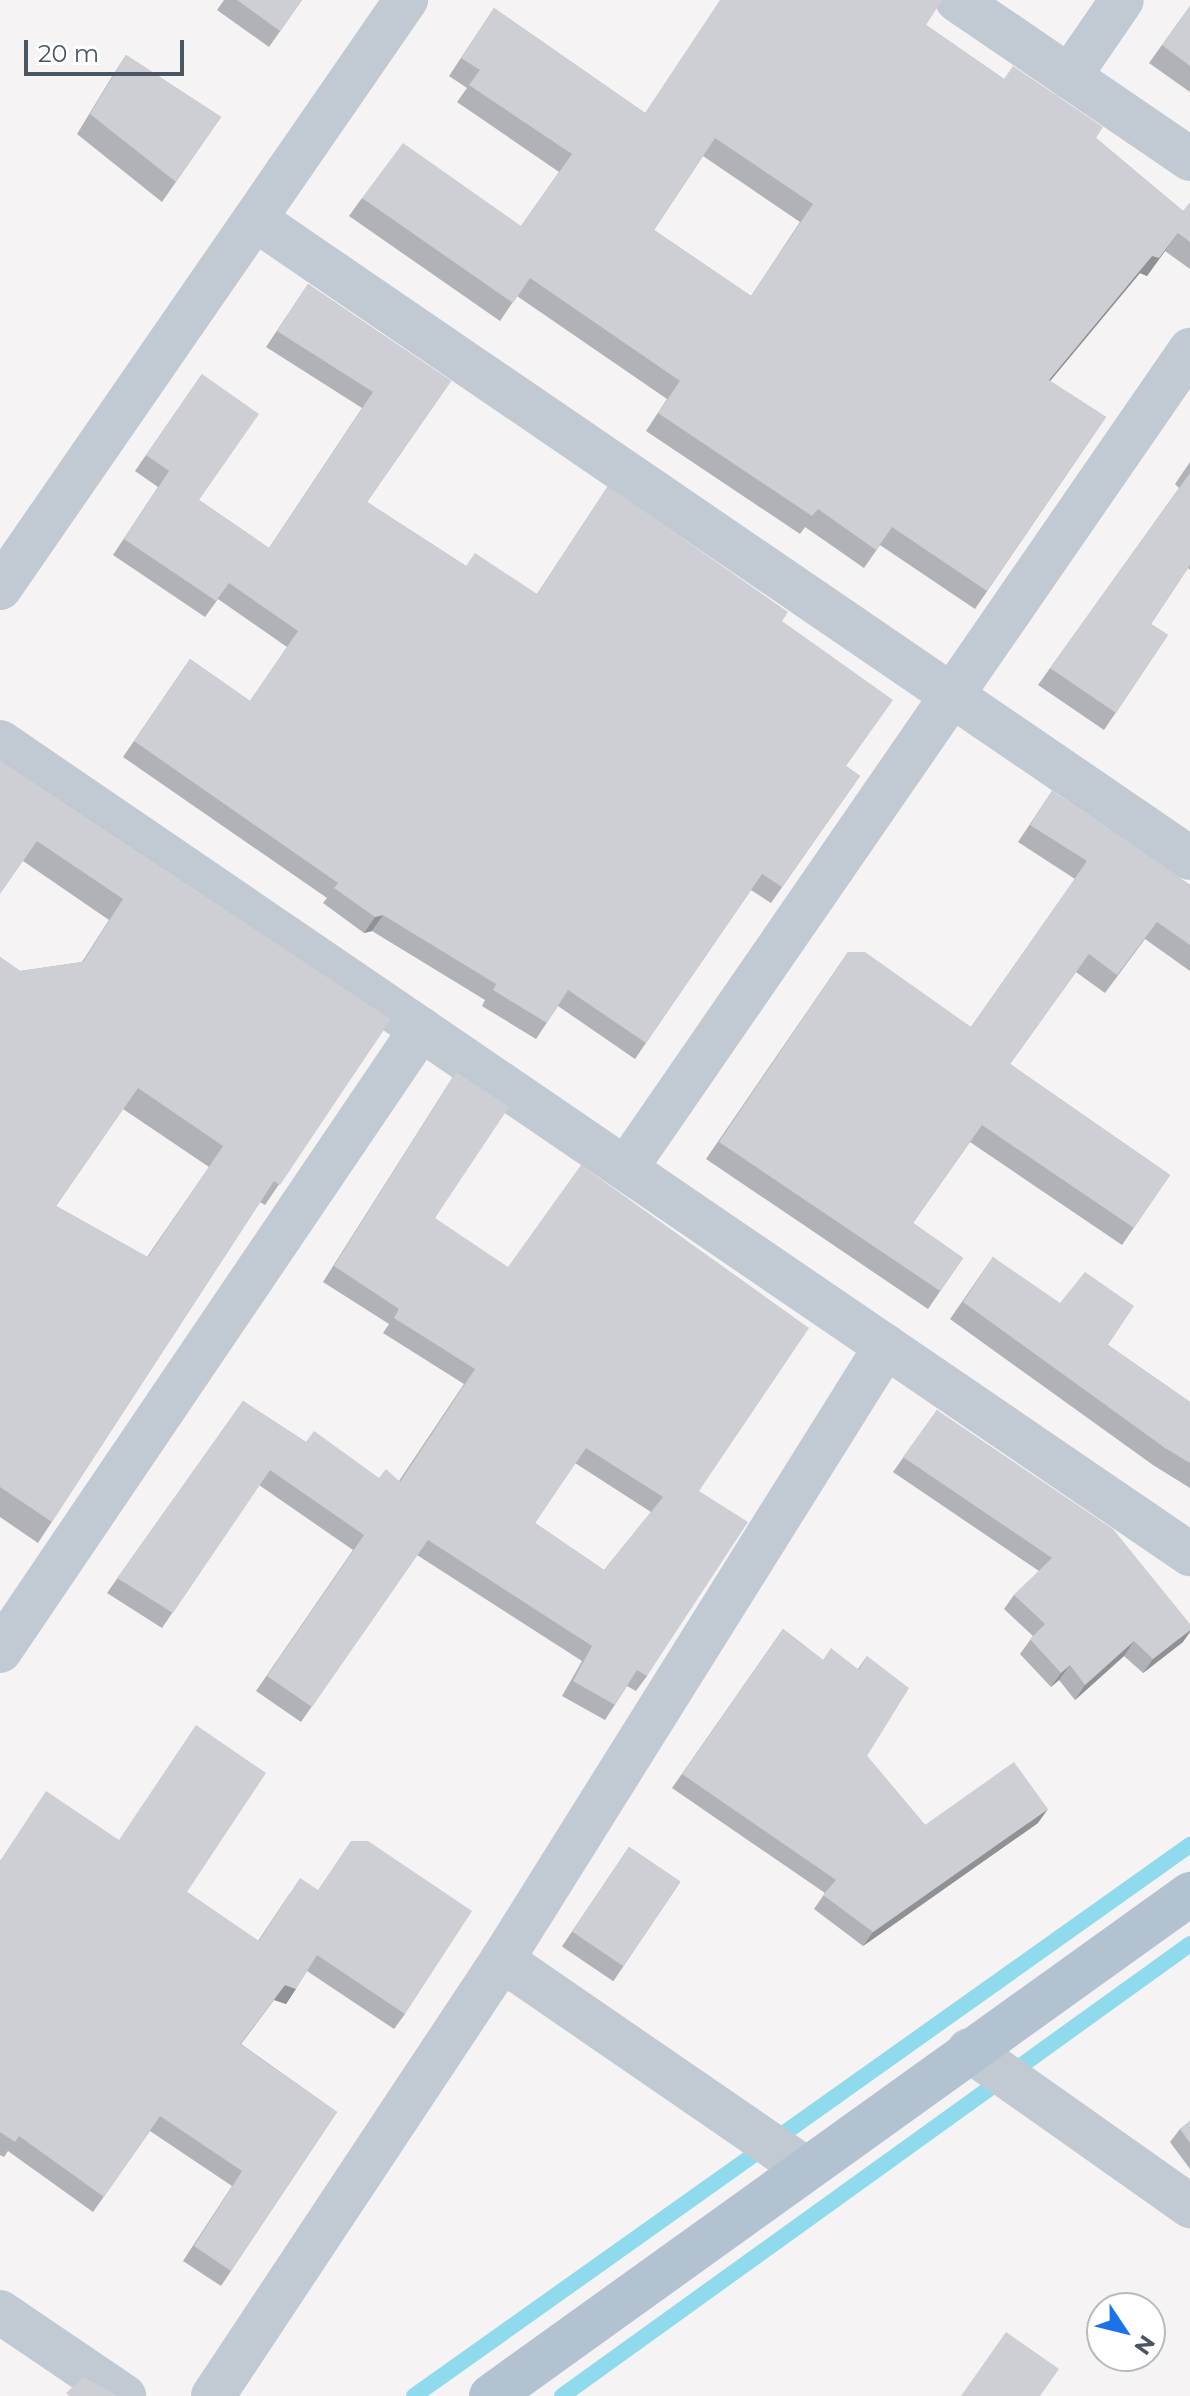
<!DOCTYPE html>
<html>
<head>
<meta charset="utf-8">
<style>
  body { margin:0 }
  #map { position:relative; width:1190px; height:2396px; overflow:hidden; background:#f5f3f3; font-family:Montserrat,sans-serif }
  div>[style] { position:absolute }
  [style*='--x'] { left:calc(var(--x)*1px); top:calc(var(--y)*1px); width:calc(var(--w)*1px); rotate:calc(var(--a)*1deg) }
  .stream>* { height:16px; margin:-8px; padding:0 8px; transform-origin:8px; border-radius:8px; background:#90daee }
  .minor>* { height:44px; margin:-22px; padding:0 22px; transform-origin:22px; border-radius:22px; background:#c1cad2 }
  .major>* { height:44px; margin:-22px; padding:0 22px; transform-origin:22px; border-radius:22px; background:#b3c2d1 }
  .wall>* { inset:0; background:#b0b2b7; transform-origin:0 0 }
  .shaded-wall>* { inset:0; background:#909195 }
  .building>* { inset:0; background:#cdcfd5; transform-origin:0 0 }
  span { translate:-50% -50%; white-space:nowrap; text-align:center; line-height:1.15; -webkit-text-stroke:6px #fff; paint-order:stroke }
  .north { position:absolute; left:1086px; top:2292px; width:80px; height:80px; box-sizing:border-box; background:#fff; border:2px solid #b7bbc0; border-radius:50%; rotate:125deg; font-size:22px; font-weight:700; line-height:32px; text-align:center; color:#4a5661 }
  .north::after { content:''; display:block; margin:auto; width:28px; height:36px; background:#1a73e8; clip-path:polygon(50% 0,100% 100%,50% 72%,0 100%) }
  .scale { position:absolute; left:24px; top:40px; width:160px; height:36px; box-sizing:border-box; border:4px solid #4a5661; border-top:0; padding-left:10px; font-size:24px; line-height:28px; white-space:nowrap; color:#4a5661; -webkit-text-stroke:6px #fff; paint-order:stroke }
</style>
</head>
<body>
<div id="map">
  <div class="stream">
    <div style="--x:414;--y:2396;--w:952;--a:-35.38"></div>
    <div style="--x:562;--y:2396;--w:774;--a:-35.74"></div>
  </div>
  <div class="minor">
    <div style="--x:957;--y:0;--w:282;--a:34.3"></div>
    <div style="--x:1069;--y:77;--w:93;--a:-55.5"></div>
    <div style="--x:256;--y:220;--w:1131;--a:34.34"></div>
    <div style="--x:0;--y:588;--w:715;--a:-55.38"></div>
    <div style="--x:0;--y:742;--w:1441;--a:34.31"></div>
    <div style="--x:626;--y:1168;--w:994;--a:-55.41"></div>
    <div style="--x:0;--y:1651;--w:751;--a:-55.91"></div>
    <div style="--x:502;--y:1960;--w:365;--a:34.5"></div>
    <div style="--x:969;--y:2050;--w:271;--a:35.2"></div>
    <div style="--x:0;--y:2312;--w:150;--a:34.1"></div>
    <div style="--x:213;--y:2396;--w:523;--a:-56.46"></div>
    <div style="--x:502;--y:1960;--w:724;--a:-57.98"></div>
  </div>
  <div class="major">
    <div style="--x:491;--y:2396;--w:861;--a:-35.68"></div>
  </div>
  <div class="wall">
    <div style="clip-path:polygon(224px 0,302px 0,269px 47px,217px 10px)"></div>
    <div style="clip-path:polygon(1190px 6px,1190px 92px,1149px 63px)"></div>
    <div style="clip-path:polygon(evenodd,494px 8px,645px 113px,926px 25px,1004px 79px,1096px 138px,1183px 211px,1190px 203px,1190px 269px,1165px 251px,1147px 276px,1140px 273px,1050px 381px,1106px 417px,975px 609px,880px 545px,864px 568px,805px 527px,800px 534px,646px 431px,667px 399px,517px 296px,500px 321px,349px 216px,362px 198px,521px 226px,559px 172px,457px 102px,467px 88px,449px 76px,494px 8px,703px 156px,800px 222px,751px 296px,654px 230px,703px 156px)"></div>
    <div style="clip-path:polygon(126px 55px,221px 117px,162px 202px,77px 134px,113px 75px)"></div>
    <div style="clip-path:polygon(308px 284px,451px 381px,367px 502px,466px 566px,537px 594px,608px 486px,782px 621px,846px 766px,860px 776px,771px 903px,751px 890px,635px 1059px,558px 1006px,536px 1039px,482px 1006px,485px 1000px,372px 931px,364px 933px,323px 903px,327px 898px,123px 757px,190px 659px,250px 701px,287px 647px,218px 599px,205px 617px,113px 555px,158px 487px,135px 471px,202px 374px,199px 500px,269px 548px,362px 408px,266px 347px)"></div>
    <div style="clip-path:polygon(1190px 462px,1190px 570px,1188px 568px,1151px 624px,1168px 635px,1104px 730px,1038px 685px,1179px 488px,1175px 484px)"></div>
    <div style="clip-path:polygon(evenodd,0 760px,391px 1019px,265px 1205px,260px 1202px,38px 1543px,0 1517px,0 957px,20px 971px,82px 962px,109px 920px,23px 861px,0 760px,123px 1109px,209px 1167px,147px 1257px,56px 1206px,123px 1109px)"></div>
    <div style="clip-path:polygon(1052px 791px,1190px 885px,1190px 971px,1145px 939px,1105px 993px,1076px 972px,1010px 1064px,1170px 1175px,1122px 1245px,970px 1142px,913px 1223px,963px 1258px,928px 1309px,706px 1159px,848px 952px,971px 1027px,1075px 879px,1018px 842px)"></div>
    <div style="clip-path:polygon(evenodd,456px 1072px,435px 1218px,699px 1491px,647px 1676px,636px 1691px,627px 1686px,605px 1720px,562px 1696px,582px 1661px,417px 1555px,301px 1722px,256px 1691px,353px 1550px,259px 1485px,162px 1628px,107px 1593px,243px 1401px,306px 1442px,379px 1478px,399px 1481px,464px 1384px,383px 1333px,389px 1324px,323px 1282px,456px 1072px,575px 1463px,651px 1512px,604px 1570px,535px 1523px,575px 1463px)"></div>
    <div style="clip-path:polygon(993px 1257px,1108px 1345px,1190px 1402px,1190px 1488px,1153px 1465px,950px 1319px)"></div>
    <div style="clip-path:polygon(937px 1410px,1183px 1642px,1143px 1673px,1124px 1656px,1075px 1700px,1059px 1680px,1051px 1687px,1020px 1654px,1033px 1636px,1004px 1609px,1014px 1595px,1039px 1571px,893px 1472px)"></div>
    <div style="clip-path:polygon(783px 1629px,823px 1660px,858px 1669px,867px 1656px,867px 1756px,925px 1825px,1038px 1823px,863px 1946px,814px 1909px,825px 1893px,672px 1788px)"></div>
    <div style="left:629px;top:1847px;width:62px;height:120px;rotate:34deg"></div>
    <div style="clip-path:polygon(0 1860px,187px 1892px,258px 1941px,290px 1893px,405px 2014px,394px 2029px,307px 1971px,286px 2004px,274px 2000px,241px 2044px,337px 2112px,221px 2286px,183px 2261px,232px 2186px,150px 2131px,93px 2212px,8px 2151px,4px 2157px,0 2155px)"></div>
    <div style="clip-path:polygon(1190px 2121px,1190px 2169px,1170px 2142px,1180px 2129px)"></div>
  </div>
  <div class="shaded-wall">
    <div style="clip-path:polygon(1178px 233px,1147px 276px,1140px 273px,1036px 398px,1049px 380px,1152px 256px)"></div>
    <div style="clip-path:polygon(383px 915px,372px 931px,364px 933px,375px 917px)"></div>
    <div style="clip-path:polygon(1190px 1630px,1190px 1632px,1183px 1642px,1143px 1673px,1153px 1659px)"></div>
    <div style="clip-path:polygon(1134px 1641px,1124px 1656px,1075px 1700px,1085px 1685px)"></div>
    <div style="clip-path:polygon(1070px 1665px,1059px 1680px,1051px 1687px,1061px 1673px)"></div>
    <div style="clip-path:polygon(1048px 1809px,1038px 1823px,863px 1946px,873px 1932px)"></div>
    <div style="clip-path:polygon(285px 1985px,296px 1989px,286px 2004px,274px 2000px,230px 2059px)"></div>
  </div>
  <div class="building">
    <div style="clip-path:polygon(237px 0,302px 0,280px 31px)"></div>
    <div style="clip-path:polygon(evenodd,720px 0,942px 0,926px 25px,1004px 79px,1013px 66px,1103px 127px,1096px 138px,1183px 211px,1190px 203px,1190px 242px,1178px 233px,1159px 258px,1152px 256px,1049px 380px,1106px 417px,987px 591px,892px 527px,876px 550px,818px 509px,812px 516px,658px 413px,680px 381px,530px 278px,513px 303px,362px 198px,403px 143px,521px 226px,572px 154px,469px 85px,480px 70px,461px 58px,494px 8px,645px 113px,720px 0,715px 138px,813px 204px,751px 296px,654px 230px,715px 138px)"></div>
    <div style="clip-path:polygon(1190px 6px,1190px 66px,1162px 45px)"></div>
    <div style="clip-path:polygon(126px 55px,221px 117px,176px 182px,90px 114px)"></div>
    <div style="clip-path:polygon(308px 284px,451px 381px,367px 502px,466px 566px,475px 553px,537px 594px,608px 486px,788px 612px,782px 621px,893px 700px,846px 766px,860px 776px,782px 887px,762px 874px,646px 1043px,568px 990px,547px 1023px,493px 990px,496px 984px,383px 915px,375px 917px,334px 888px,338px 883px,134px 741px,190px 659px,250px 701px,298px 631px,229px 583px,216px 601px,124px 539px,169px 471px,146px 455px,202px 374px,259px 414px,199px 500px,269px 548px,373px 392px,277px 331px)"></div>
    <div style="clip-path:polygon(1190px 473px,1190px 565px,1151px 624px,1168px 635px,1116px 713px,1050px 668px)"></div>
    <div style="clip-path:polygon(evenodd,0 760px,391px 1019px,280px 1185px,274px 1181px,52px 1522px,0 1487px,0 957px,20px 971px,83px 962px,123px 899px,37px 841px,0 894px,0 760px,138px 1088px,223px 1146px,148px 1257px,56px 1206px,138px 1088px)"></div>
    <div style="clip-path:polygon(1052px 791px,1190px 885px,1190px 945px,1157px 922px,1117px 975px,1089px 954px,1010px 1064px,1170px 1175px,1134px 1228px,982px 1125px,913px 1223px,963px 1258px,940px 1291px,719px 1142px,848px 952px,865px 952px,971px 1027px,1087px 861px,1030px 825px)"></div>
    <div style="clip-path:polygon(evenodd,456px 1072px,509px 1107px,435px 1218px,508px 1267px,581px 1165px,809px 1328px,699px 1491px,748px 1522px,647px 1676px,637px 1670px,615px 1705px,573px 1681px,592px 1646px,428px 1540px,312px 1707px,267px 1676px,364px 1535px,270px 1470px,173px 1613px,117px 1578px,243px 1401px,306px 1442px,314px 1431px,379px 1478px,386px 1469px,400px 1482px,475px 1369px,394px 1318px,399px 1309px,334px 1266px,456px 1072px,586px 1448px,663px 1497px,604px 1570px,535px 1523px,586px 1448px)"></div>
    <div style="clip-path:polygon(993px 1257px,1060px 1303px,1085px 1272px,1134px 1306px,1108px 1345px,1190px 1402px,1190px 1463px,1165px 1448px,963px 1302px)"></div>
    <div style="clip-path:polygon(937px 1410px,1113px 1529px,1190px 1624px,1190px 1630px,1153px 1659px,1134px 1641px,1085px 1685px,1070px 1665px,1061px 1673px,1030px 1639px,1045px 1624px,1014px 1595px,1052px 1558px,903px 1457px)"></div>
    <div style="clip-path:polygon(783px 1629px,823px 1660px,831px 1648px,859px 1670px,867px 1656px,909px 1688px,867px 1756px,925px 1825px,1014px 1762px,1048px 1809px,873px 1932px,823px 1895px,836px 1880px,682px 1774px)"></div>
    <div style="clip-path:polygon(196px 1725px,266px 1773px,187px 1892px,259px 1941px,300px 1878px,318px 1890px,351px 1841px,368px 1841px,472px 1911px,405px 2014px,317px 1955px,296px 1989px,285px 1985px,240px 2044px,337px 2112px,231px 2271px,194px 2246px,242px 2171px,160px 2116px,104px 2197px,19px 2136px,15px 2142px,0 2132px,0 1861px,46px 1791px,119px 1840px)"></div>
    <div style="left:629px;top:1847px;width:62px;height:102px;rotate:34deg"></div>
    <div style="clip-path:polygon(1190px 2121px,1190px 2143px,1180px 2129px)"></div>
    <div style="clip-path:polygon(1006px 2332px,1059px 2369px,1040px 2396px,961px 2396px)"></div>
    <div style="clip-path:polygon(84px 2377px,118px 2396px,69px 2396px,66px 2393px)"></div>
  </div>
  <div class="north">N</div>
  <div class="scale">20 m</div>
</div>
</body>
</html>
